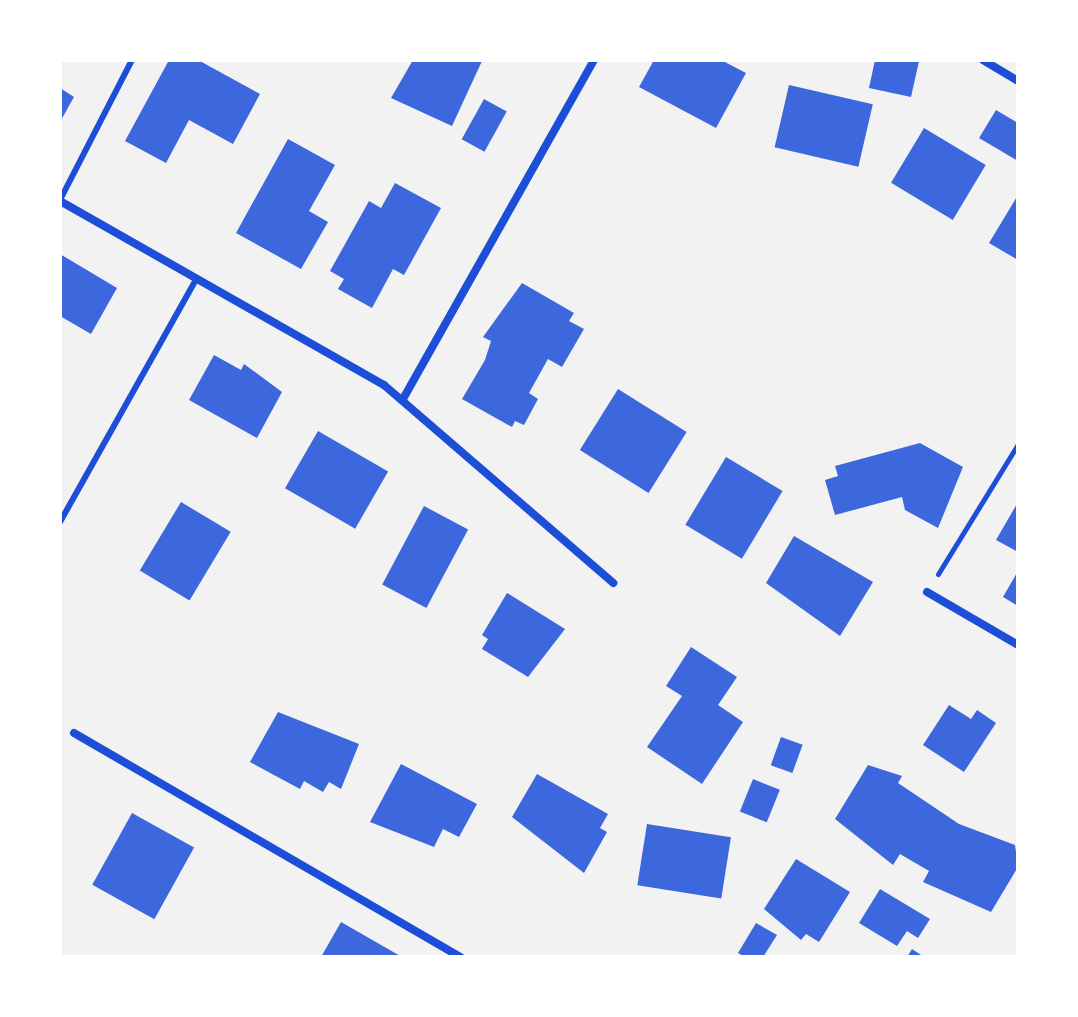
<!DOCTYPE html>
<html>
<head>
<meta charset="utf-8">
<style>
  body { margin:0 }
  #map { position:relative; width:1078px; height:1017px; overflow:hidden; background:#f2f2f2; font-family:Jost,sans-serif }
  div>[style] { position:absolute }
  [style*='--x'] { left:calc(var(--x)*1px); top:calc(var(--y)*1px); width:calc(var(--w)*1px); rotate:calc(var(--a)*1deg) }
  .building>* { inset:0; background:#3d67dc; transform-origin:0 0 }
  .path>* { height:5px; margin:-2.5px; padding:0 2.5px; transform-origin:2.5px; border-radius:2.5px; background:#1d4ed8 }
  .service>* { height:6px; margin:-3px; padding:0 3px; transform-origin:3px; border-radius:3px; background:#1d4ed8 }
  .minor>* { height:8px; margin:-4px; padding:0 4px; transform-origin:4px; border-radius:4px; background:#1d4ed8 }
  span { translate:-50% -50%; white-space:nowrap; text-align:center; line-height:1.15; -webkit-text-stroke:7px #fff; paint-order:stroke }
  .frame { position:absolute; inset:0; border:62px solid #fff; pointer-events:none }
</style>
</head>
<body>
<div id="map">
  <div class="building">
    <div style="clip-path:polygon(169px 60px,198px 60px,260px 94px,233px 144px,189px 120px,166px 163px,125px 141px)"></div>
    <div style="clip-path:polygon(413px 60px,482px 61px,452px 126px,391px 98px)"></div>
    <div style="clip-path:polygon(654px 60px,721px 60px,746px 73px,716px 128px,639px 87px)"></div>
    <div style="clip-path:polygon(875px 60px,919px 61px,911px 97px,869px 88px)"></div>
    <div style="left:789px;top:85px;width:86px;height:64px;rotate:13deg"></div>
    <div style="clip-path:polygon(60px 88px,74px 97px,60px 122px)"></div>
    <div style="left:484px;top:99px;width:26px;height:46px;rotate:29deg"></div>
    <div style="clip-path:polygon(996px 110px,1018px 123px,1018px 161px,979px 138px)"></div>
    <div style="left:924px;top:128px;width:72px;height:64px;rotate:31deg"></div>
    <div style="clip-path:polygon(288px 139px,335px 165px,309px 211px,328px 222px,301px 269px,236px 233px)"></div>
    <div style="clip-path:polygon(395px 183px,441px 208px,404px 275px,393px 269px,372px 308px,338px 289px,344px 279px,330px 271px,369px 201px,381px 208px)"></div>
    <div style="clip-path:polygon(1018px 195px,1018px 260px,989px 243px)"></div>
    <div style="clip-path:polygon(60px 254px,117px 288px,91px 334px,60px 316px)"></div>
    <div style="clip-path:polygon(522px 283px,574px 313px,569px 321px,584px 329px,562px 367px,548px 359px,529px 393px,538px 399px,524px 425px,515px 421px,512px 427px,462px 399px,485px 360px,491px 341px,483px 337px)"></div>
    <div style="clip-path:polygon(214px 355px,241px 370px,244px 364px,282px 392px,257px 438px,189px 400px)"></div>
    <div style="left:618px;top:389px;width:81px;height:72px;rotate:32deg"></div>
    <div style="left:318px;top:431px;width:81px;height:66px;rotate:30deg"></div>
    <div style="clip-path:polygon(920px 443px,963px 467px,938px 528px,905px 510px,902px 497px,835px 515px,825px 480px,838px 476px,835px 466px)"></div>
    <div style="left:726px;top:457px;width:66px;height:79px;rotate:31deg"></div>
    <div style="left:181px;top:502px;width:58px;height:80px;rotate:31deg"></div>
    <div style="clip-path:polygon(1018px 502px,1018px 552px,996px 540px)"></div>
    <div style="left:424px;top:506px;width:50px;height:89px;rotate:28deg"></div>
    <div style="clip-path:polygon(794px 536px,873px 582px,840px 636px,766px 583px)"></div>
    <div style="clip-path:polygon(1018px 571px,1018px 606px,1003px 597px)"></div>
    <div style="clip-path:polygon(507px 593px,565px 629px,528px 677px,482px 649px,488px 639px,482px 635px)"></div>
    <div style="clip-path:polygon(691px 647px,737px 677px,718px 705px,743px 722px,702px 784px,647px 747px,682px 696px,666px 686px)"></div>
    <div style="clip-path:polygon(949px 705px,971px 719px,977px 710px,996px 723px,964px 772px,923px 745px)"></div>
    <div style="clip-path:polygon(278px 712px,359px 744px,341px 789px,329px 782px,323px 792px,304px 781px,300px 789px,250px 762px)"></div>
    <div style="left:781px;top:737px;width:23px;height:30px;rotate:20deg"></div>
    <div style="clip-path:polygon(401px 764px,477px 804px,459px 837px,443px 829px,434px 847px,370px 822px)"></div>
    <div style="clip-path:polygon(868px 765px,902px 776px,898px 783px,959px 824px,1015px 845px,1018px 867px,991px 912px,923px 882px,929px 871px,900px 854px,893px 865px,835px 819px)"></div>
    <div style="clip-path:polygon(537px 774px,608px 814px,600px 828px,607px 832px,584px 873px,512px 817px)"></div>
    <div style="left:753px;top:779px;width:29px;height:35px;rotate:22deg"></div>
    <div style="left:132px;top:813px;width:71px;height:82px;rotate:29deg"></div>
    <div style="left:647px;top:824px;width:85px;height:62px;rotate:9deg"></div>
    <div style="clip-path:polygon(796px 859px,850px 892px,819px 942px,806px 934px,801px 940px,764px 909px)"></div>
    <div style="clip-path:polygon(880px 889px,930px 919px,918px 938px,907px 931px,897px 946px,859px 923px)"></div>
    <div style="clip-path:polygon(341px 922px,402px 957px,321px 957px)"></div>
    <div style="clip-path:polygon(756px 923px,777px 935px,763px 957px,745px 957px,738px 953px)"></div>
    <div style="clip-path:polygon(912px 949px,924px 957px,907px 957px)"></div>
  </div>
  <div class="path">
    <div style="--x:938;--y:574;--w:153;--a:-58.4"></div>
  </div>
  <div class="service">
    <div style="--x:60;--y:200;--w:157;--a:-62.8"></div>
    <div style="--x:60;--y:522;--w:280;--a:-60.7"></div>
  </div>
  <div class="minor">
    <div style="--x:983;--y:60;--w:41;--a:31"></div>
    <div style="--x:60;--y:201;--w:373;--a:29.6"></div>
    <div style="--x:384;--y:385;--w:303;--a:40.8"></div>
    <div style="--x:403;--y:399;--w:389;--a:-60.6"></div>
    <div style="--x:927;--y:592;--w:105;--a:30.2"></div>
    <div style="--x:74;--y:733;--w:447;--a:30.1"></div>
  </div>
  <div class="frame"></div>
</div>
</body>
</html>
